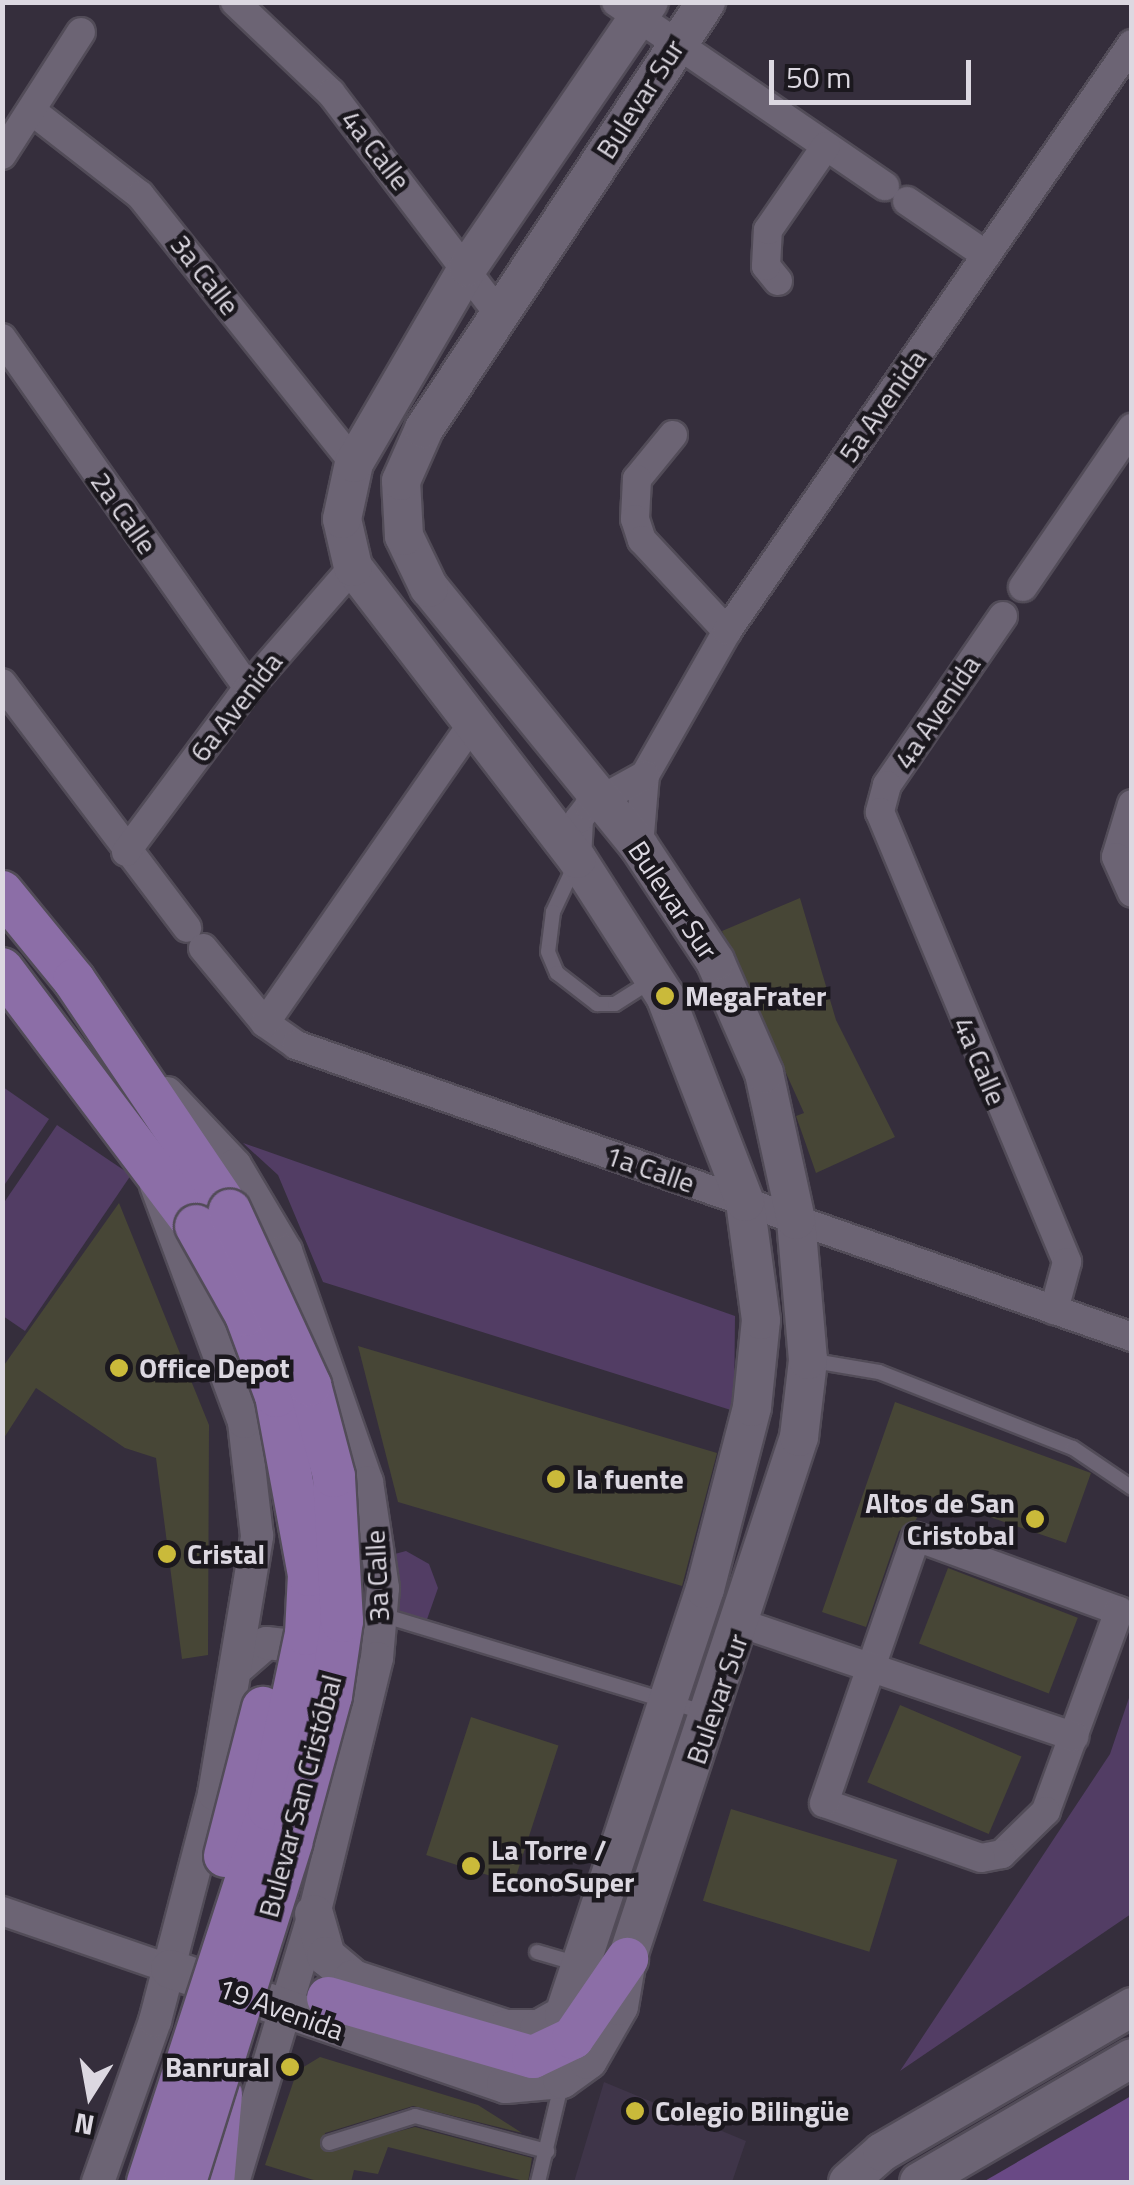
<!DOCTYPE html>
<html>
<head>
<meta charset="utf-8">
<style>
  body { margin:0 }
  #map { position:relative; width:1134px; height:2185px; overflow:hidden; background:#352e3c; font-family:"Titillium Web",sans-serif }
  div>[style] { position:absolute }
  [style*='--x'] { left:calc(var(--x)*1px); top:calc(var(--y)*1px); width:calc(var(--w)*1px); rotate:calc(var(--a)*1deg) }
  .built>* { inset:0; background:#3f3549 }
  .green>* { inset:0; background:#523d64 }
  .forest>* { inset:0; background:#694985 }
  .building>* { inset:0; background:#474636; transform-origin:0 0 }
  .roads { filter:drop-shadow(2px 0 #524c58) drop-shadow(-2px 0 #524c58) drop-shadow(0 2px #524c58) drop-shadow(0 -2px #524c58) }
  .service>* { height:14px; margin:-7px; padding:0 7px; transform-origin:7px; border-radius:7px; background:#6c6474 }
  .minor>* { height:28px; margin:-14px; padding:0 14px; transform-origin:14px; border-radius:14px; background:#6c6474 }
  .tertiary>* { height:32px; margin:-16px; padding:0 16px; transform-origin:16px; border-radius:16px; background:#6c6474 }
  .secondary>* { height:38px; margin:-19px; padding:0 19px; transform-origin:19px; border-radius:19px; background:#6c6474 }
  .primary>* { height:42px; margin:-21px; padding:0 21px; transform-origin:21px; border-radius:21px; background:#8c6ea7 }
  .bridges { filter:drop-shadow(2px 0 #524c58) drop-shadow(-2px 0 #524c58) drop-shadow(0 2px #524c58) drop-shadow(0 -2px #524c58) }
  .primary-bridge>* { height:42px; margin:-21px; padding:0 21px; transform-origin:21px; border-radius:21px; background:#8c6ea7 }
  .dots>* { width:28px; height:28px; translate:-50% -50%; box-sizing:border-box; border:5px solid #1b181e; border-radius:50% }
  span { translate:-50% -50%; white-space:nowrap; text-align:center; line-height:1.15; -webkit-text-stroke:9px #1b181e; paint-order:stroke }
  .street-label { font-size:28px; color:#dcd8e1 }
  .poi-label { font-size:28px; color:#dcd8e1; font-weight:700 }
  .left { translate:0 -50%; text-align:left }
  .right { translate:-100% -50%; text-align:right }
  .frame { position:absolute; inset:0; border:5px solid #dcd8e1; pointer-events:none }
  .north { position:absolute; left:40px; top:2045px; width:100px; height:100px; -webkit-text-stroke:8px #1b181e; paint-order:stroke; rotate:191deg; font-size:28px; font-weight:700; line-height:40px; text-align:center; color:#dcd8e1 }
  .north::after { content:''; display:block; margin:auto; width:35px; height:45px; background:#dcd8e1; clip-path:polygon(50% 0,100% 100%,50% 72%,0 100%) }
  .scale { position:absolute; left:769px; top:60px; width:202px; height:45px; box-sizing:border-box; border:5px solid #dcd8e1; border-top:0; padding-left:12px; font-size:30px; line-height:35px; white-space:nowrap; color:#dcd8e1; -webkit-text-stroke:8px #1b181e; paint-order:stroke }
</style>
</head>
<body>
<div id="map">
  <div class="built">
    <div style="clip-path:polygon(604px 2082px,746px 2141px,732px 2182px,574px 2182px)"></div>
  </div>
  <div class="green">
    <div style="clip-path:polygon(3px 1087px,49px 1119px,3px 1187px)"></div>
    <div style="clip-path:polygon(57px 1125px,131px 1175px,25px 1331px,3px 1316px,3px 1204px)"></div>
    <div style="clip-path:polygon(243px 1143px,735px 1316px,734px 1411px,323px 1282px,278px 1175px)"></div>
    <div style="clip-path:polygon(406px 1551px,429px 1564px,438px 1588px,425px 1625px,389px 1614px,391px 1555px)"></div>
    <div style="clip-path:polygon(1131px 1692px,1131px 1914px,900px 2071px,1110px 1754px)"></div>
  </div>
  <div class="forest">
    <div style="clip-path:polygon(1131px 2096px,1131px 2182px,983px 2182px)"></div>
  </div>
  <div class="building">
    <div style="clip-path:polygon(800px 898px,836px 1020px,895px 1137px,816px 1173px,796px 1116px,804px 1113px,722px 931px)"></div>
    <div style="clip-path:polygon(119px 1203px,209px 1425px,208px 1655px,182px 1659px,156px 1458px,125px 1448px,36px 1388px,2px 1441px,2px 1368px)"></div>
    <div style="clip-path:polygon(358px 1346px,717px 1453px,682px 1586px,398px 1502px)"></div>
    <div style="clip-path:polygon(895px 1402px,1091px 1473px,1066px 1543px,925px 1495px,916px 1520px,899px 1531px,866px 1627px,822px 1612px)"></div>
    <div style="left:948px;top:1568px;width:139px;height:81px;rotate:21deg"></div>
    <div style="left:900px;top:1705px;width:132px;height:84px;rotate:23deg"></div>
    <div style="left:471px;top:1717px;width:92px;height:145px;rotate:18deg"></div>
    <div style="left:731px;top:1809px;width:174px;height:96px;rotate:17deg"></div>
    <div style="clip-path:polygon(320px 2057px,478px 2105px,522px 2133px,413px 2106px,325px 2133px,323px 2151px,415px 2127px,532px 2158px,528px 2182px,388px 2147px,378px 2174px,354px 2170px,351px 2182px,320px 2182px,265px 2165px,297px 2071px)"></div>
  </div>
  <div class="roads">
    <div class="service">
      <div style="--x:575;--y:865;--w:52;--a:115.1"></div>
      <div style="--x:553;--y:912;--w:40;--a:97.1"></div>
      <div style="--x:548;--y:952;--w:23;--a:67"></div>
      <div style="--x:557;--y:973;--w:51;--a:37.8"></div>
      <div style="--x:597;--y:1004;--w:18;--a:0"></div>
      <div style="--x:615;--y:1004;--w:45;--a:-32.3"></div>
      <div style="--x:808;--y:1360;--w:72;--a:9.6"></div>
      <div style="--x:879;--y:1372;--w:208;--a:21.4"></div>
      <div style="--x:1073;--y:1448;--w:71;--a:34.1"></div>
      <div style="--x:382;--y:1615;--w:338;--a:16.8"></div>
      <div style="--x:537;--y:1952;--w:43;--a:16.3"></div>
      <div style="--x:329;--y:2143;--w:90;--a:-17.4"></div>
      <div style="--x:415;--y:2116;--w:137;--a:14.9"></div>
      <div style="--x:538;--y:2182;--w:104;--a:-76.6"></div>
    </div>
    <div class="minor">
      <div style="--x:235;--y:2;--w:132;--a:43.5"></div>
      <div style="--x:331;--y:93;--w:278;--a:52.8"></div>
      <div style="--x:616;--y:2;--w:326;--a:34.4"></div>
      <div style="--x:32;--y:111;--w:137;--a:37.9"></div>
      <div style="--x:140;--y:195;--w:343;--a:51.4"></div>
      <div style="--x:2;--y:155;--w:146;--a:-57.3"></div>
      <div style="--x:907;--y:201;--w:96;--a:34.4"></div>
      <div style="--x:778;--y:281;--w:19;--a:-129"></div>
      <div style="--x:766;--y:266;--w:36;--a:-87"></div>
      <div style="--x:768;--y:230;--w:102;--a:-55.4"></div>
      <div style="--x:2;--y:338;--w:428;--a:54.9"></div>
      <div style="--x:673;--y:435;--w:57;--a:129.3"></div>
      <div style="--x:637;--y:479;--w:40;--a:92.9"></div>
      <div style="--x:635;--y:519;--w:22;--a:72"></div>
      <div style="--x:642;--y:540;--w:125;--a:47"></div>
      <div style="--x:1023;--y:587;--w:193;--a:-55.6"></div>
      <div style="--x:1003;--y:616;--w:205;--a:124.5"></div>
      <div style="--x:887;--y:785;--w:28;--a:105"></div>
      <div style="--x:880;--y:812;--w:487;--a:67.4"></div>
      <div style="--x:1067;--y:1262;--w:50;--a:105.2"></div>
      <div style="--x:2;--y:683;--w:307;--a:52.9"></div>
      <div style="--x:1132;--y:804;--w:55;--a:106.8"></div>
      <div style="--x:1116;--y:857;--w:39;--a:66"></div>
      <div style="--x:639;--y:846;--w:71;--a:-85.2"></div>
      <div style="--x:645;--y:775;--w:166;--a:-60.3"></div>
      <div style="--x:727;--y:631;--w:713;--a:-55.4"></div>
      <div style="--x:126;--y:852;--w:204;--a:-53.4"></div>
      <div style="--x:248;--y:688;--w:160;--a:-49"></div>
      <div style="--x:577;--y:859;--w:40;--a:-87.1"></div>
      <div style="--x:579;--y:819;--w:16;--a:-52"></div>
      <div style="--x:589;--y:806;--w:64;--a:-29"></div>
      <div style="--x:203;--y:948;--w:97;--a:50.4"></div>
      <div style="--x:265;--y:1023;--w:38;--a:35"></div>
      <div style="--x:296;--y:1045;--w:886;--a:19.25"></div>
      <div style="--x:265;--y:1023;--w:364;--a:-55.3"></div>
      <div style="--x:916;--y:1537;--w:216;--a:20"></div>
      <div style="--x:1119;--y:1611;--w:213;--a:110.1"></div>
      <div style="--x:1046;--y:1811;--w:62;--a:135.7"></div>
      <div style="--x:1002;--y:1854;--w:21;--a:169"></div>
      <div style="--x:981;--y:1858;--w:166;--a:-160.7"></div>
      <div style="--x:824;--y:1803;--w:281;--a:-70.9"></div>
      <div style="--x:743;--y:1624;--w:350;--a:18.8"></div>
      <div style="--x:2;--y:1911;--w:178;--a:19"></div>
    </div>
    <div class="tertiary">
      <div style="--x:167;--y:1093;--w:99;--a:46.6"></div>
      <div style="--x:235;--y:1165;--w:100;--a:59.3"></div>
      <div style="--x:286;--y:1251;--w:245;--a:70.7"></div>
      <div style="--x:367;--y:1482;--w:107;--a:81.4"></div>
      <div style="--x:383;--y:1588;--w:70;--a:94.9"></div>
      <div style="--x:377;--y:1658;--w:264;--a:103.8"></div>
      <div style="--x:314;--y:1914;--w:280;--a:106.8"></div>
      <div style="--x:240;--y:1666;--w:35;--a:-41"></div>
      <div style="--x:266;--y:1643;--w:57;--a:6"></div>
      <div style="--x:98;--y:2182;--w:171;--a:-70.5"></div>
      <div style="--x:155;--y:2021;--w:235;--a:-75.4"></div>
      <div style="--x:214;--y:1794;--w:262;--a:-80.5"></div>
      <div style="--x:257;--y:1536;--w:115;--a:-96.5"></div>
      <div style="--x:244;--y:1422;--w:253;--a:-110.4"></div>
    </div>
    <div class="secondary">
      <div style="--x:314;--y:1914;--w:44;--a:74.1"></div>
      <div style="--x:326;--y:1956;--w:35;--a:40"></div>
      <div style="--x:353;--y:1979;--w:161;--a:18.1"></div>
      <div style="--x:506;--y:2029;--w:33;--a:0"></div>
      <div style="--x:539;--y:2029;--w:29;--a:-29"></div>
      <div style="--x:564;--y:2015;--w:449;--a:-71.7"></div>
      <div style="--x:705;--y:1589;--w:188;--a:-75.5"></div>
      <div style="--x:752;--y:1407;--w:87;--a:-84.1"></div>
      <div style="--x:761;--y:1320;--w:119;--a:-97.7"></div>
      <div style="--x:745;--y:1202;--w:221;--a:-111.2"></div>
      <div style="--x:665;--y:996;--w:163;--a:-122.7"></div>
      <div style="--x:577;--y:859;--w:368;--a:-127.5"></div>
      <div style="--x:353;--y:567;--w:49;--a:-102.9"></div>
      <div style="--x:342;--y:519;--w:57;--a:-77.9"></div>
      <div style="--x:354;--y:463;--w:227;--a:-59.8"></div>
      <div style="--x:468;--y:267;--w:321;--a:-55.7"></div>
      <div style="--x:170;--y:1969;--w:355;--a:18.9"></div>
      <div style="--x:506;--y:2084;--w:56;--a:-5.1"></div>
      <div style="--x:562;--y:2079;--w:32;--a:-36"></div>
      <div style="--x:588;--y:2060;--w:62;--a:-60.1"></div>
      <div style="--x:619;--y:2006;--w:48;--a:-80.3"></div>
      <div style="--x:627;--y:1959;--w:550;--a:-71.76"></div>
      <div style="--x:799;--y:1437;--w:78;--a:-83.3"></div>
      <div style="--x:808;--y:1360;--w:141;--a:-94.9"></div>
      <div style="--x:796;--y:1220;--w:150;--a:-102.3"></div>
      <div style="--x:764;--y:1073;--w:122;--a:-113.6"></div>
      <div style="--x:715;--y:961;--w:138;--a:-123.5"></div>
      <div style="--x:639;--y:846;--w:333;--a:-129.1"></div>
      <div style="--x:429;--y:588;--w:58;--a:-115.7"></div>
      <div style="--x:404;--y:536;--w:55;--a:-93.1"></div>
      <div style="--x:401;--y:481;--w:57;--a:-66.1"></div>
      <div style="--x:424;--y:429;--w:512;--a:-56.56"></div>
      <div style="--x:848;--y:2182;--w:45;--a:-41.4"></div>
      <div style="--x:882;--y:2152;--w:289;--a:-30.1"></div>
      <div style="--x:919;--y:2182;--w:246;--a:-30.2"></div>
    </div>
    <div class="primary">
      <div style="--x:2;--y:892;--w:114;--a:50.7"></div>
      <div style="--x:74;--y:980;--w:279;--a:56"></div>
      <div style="--x:2;--y:969;--w:322;--a:53"></div>
      <div style="--x:328;--y:1998;--w:213;--a:16.1"></div>
      <div style="--x:533;--y:2057;--w:44;--a:-25.4"></div>
      <div style="--x:573;--y:2038;--w:96;--a:-55.6"></div>
      <div style="--x:213;--y:2182;--w:88;--a:-84.8"></div>
    </div>
  </div>
  <div class="bridges">
    <div class="primary-bridge">
      <div style="--x:225;--y:1856;--w:153;--a:-75.6"></div>
      <div style="--x:148;--y:2182;--w:392;--a:-72"></div>
      <div style="--x:269;--y:1809;--w:179;--a:-78.1"></div>
      <div style="--x:306;--y:1634;--w:59;--a:-87.1"></div>
      <div style="--x:309;--y:1575;--w:182;--a:-100.4"></div>
      <div style="--x:276;--y:1396;--w:86;--a:-110.3"></div>
      <div style="--x:246;--y:1315;--w:102;--a:-119.3"></div>
      <div style="--x:185;--y:2182;--w:355;--a:-72.6"></div>
      <div style="--x:291;--y:1843;--w:152;--a:-74.8"></div>
      <div style="--x:331;--y:1696;--w:76;--a:-81.7"></div>
      <div style="--x:342;--y:1621;--w:145;--a:-93.2"></div>
      <div style="--x:334;--y:1476;--w:94;--a:-104.8"></div>
      <div style="--x:310;--y:1385;--w:192;--a:-114.7"></div>
    </div>
  </div>
  <div class="dots">
    <div style="left:665px;top:996px;background:#caba3a"></div>
    <div style="left:119px;top:1368px;background:#caba3a"></div>
    <div style="left:556px;top:1479px;background:#caba3a"></div>
    <div style="left:1035px;top:1519px;background:#caba3a"></div>
    <div style="left:167px;top:1554px;background:#caba3a"></div>
    <div style="left:471px;top:1866px;background:#caba3a"></div>
    <div style="left:290px;top:2067px;background:#caba3a"></div>
    <div style="left:635px;top:2111px;background:#caba3a"></div>
  </div>
  <div class="street-label">
    <span style="left:640px;top:99px;rotate:-57deg">Bulevar Sur</span>
    <span style="left:376px;top:150px;rotate:52deg">4a Calle</span>
    <span style="left:205px;top:275px;rotate:52deg">3a Calle</span>
    <span style="left:882px;top:406px;rotate:-55deg">5a Avenida</span>
    <span style="left:124px;top:513px;rotate:55deg">2a Calle</span>
    <span style="left:236px;top:707px;rotate:-52deg">6a Avenida</span>
    <span style="left:937px;top:712px;rotate:-56deg">4a Avenida</span>
    <span style="left:673px;top:900px;rotate:56deg">Bulevar Sur</span>
    <span style="left:980px;top:1061px;rotate:67deg">4a Calle</span>
    <span style="left:650px;top:1169px;rotate:19deg">1a Calle</span>
    <span style="left:377px;top:1576px;rotate:-93deg">3a Calle</span>
    <span style="left:717px;top:1699px;rotate:-71deg">Bulevar Sur</span>
    <span style="left:300px;top:1796px;rotate:-75deg">Bulevar San Cristóbal</span>
    <span style="left:281px;top:2009px;rotate:20deg">19 Avenida</span>
  </div>
  <div class="poi-label">
    <span class="left" style="left:685px;top:996px">MegaFrater</span>
    <span class="left" style="left:139px;top:1368px">Office Depot</span>
    <span class="left" style="left:576px;top:1479px">la fuente</span>
    <span class="right" style="left:1015px;top:1519px">Altos de San<br>Cristobal</span>
    <span class="left" style="left:187px;top:1554px">Cristal</span>
    <span class="left" style="left:491px;top:1866px">La Torre /<br>EconoSuper</span>
    <span class="right" style="left:270px;top:2067px">Banrural</span>
    <span class="left" style="left:655px;top:2111px">Colegio Bilingüe</span>
  </div>
  <div class="frame"></div>
  <div class="north">N</div>
  <div class="scale">50 m</div>
</div>
</body>
</html>
